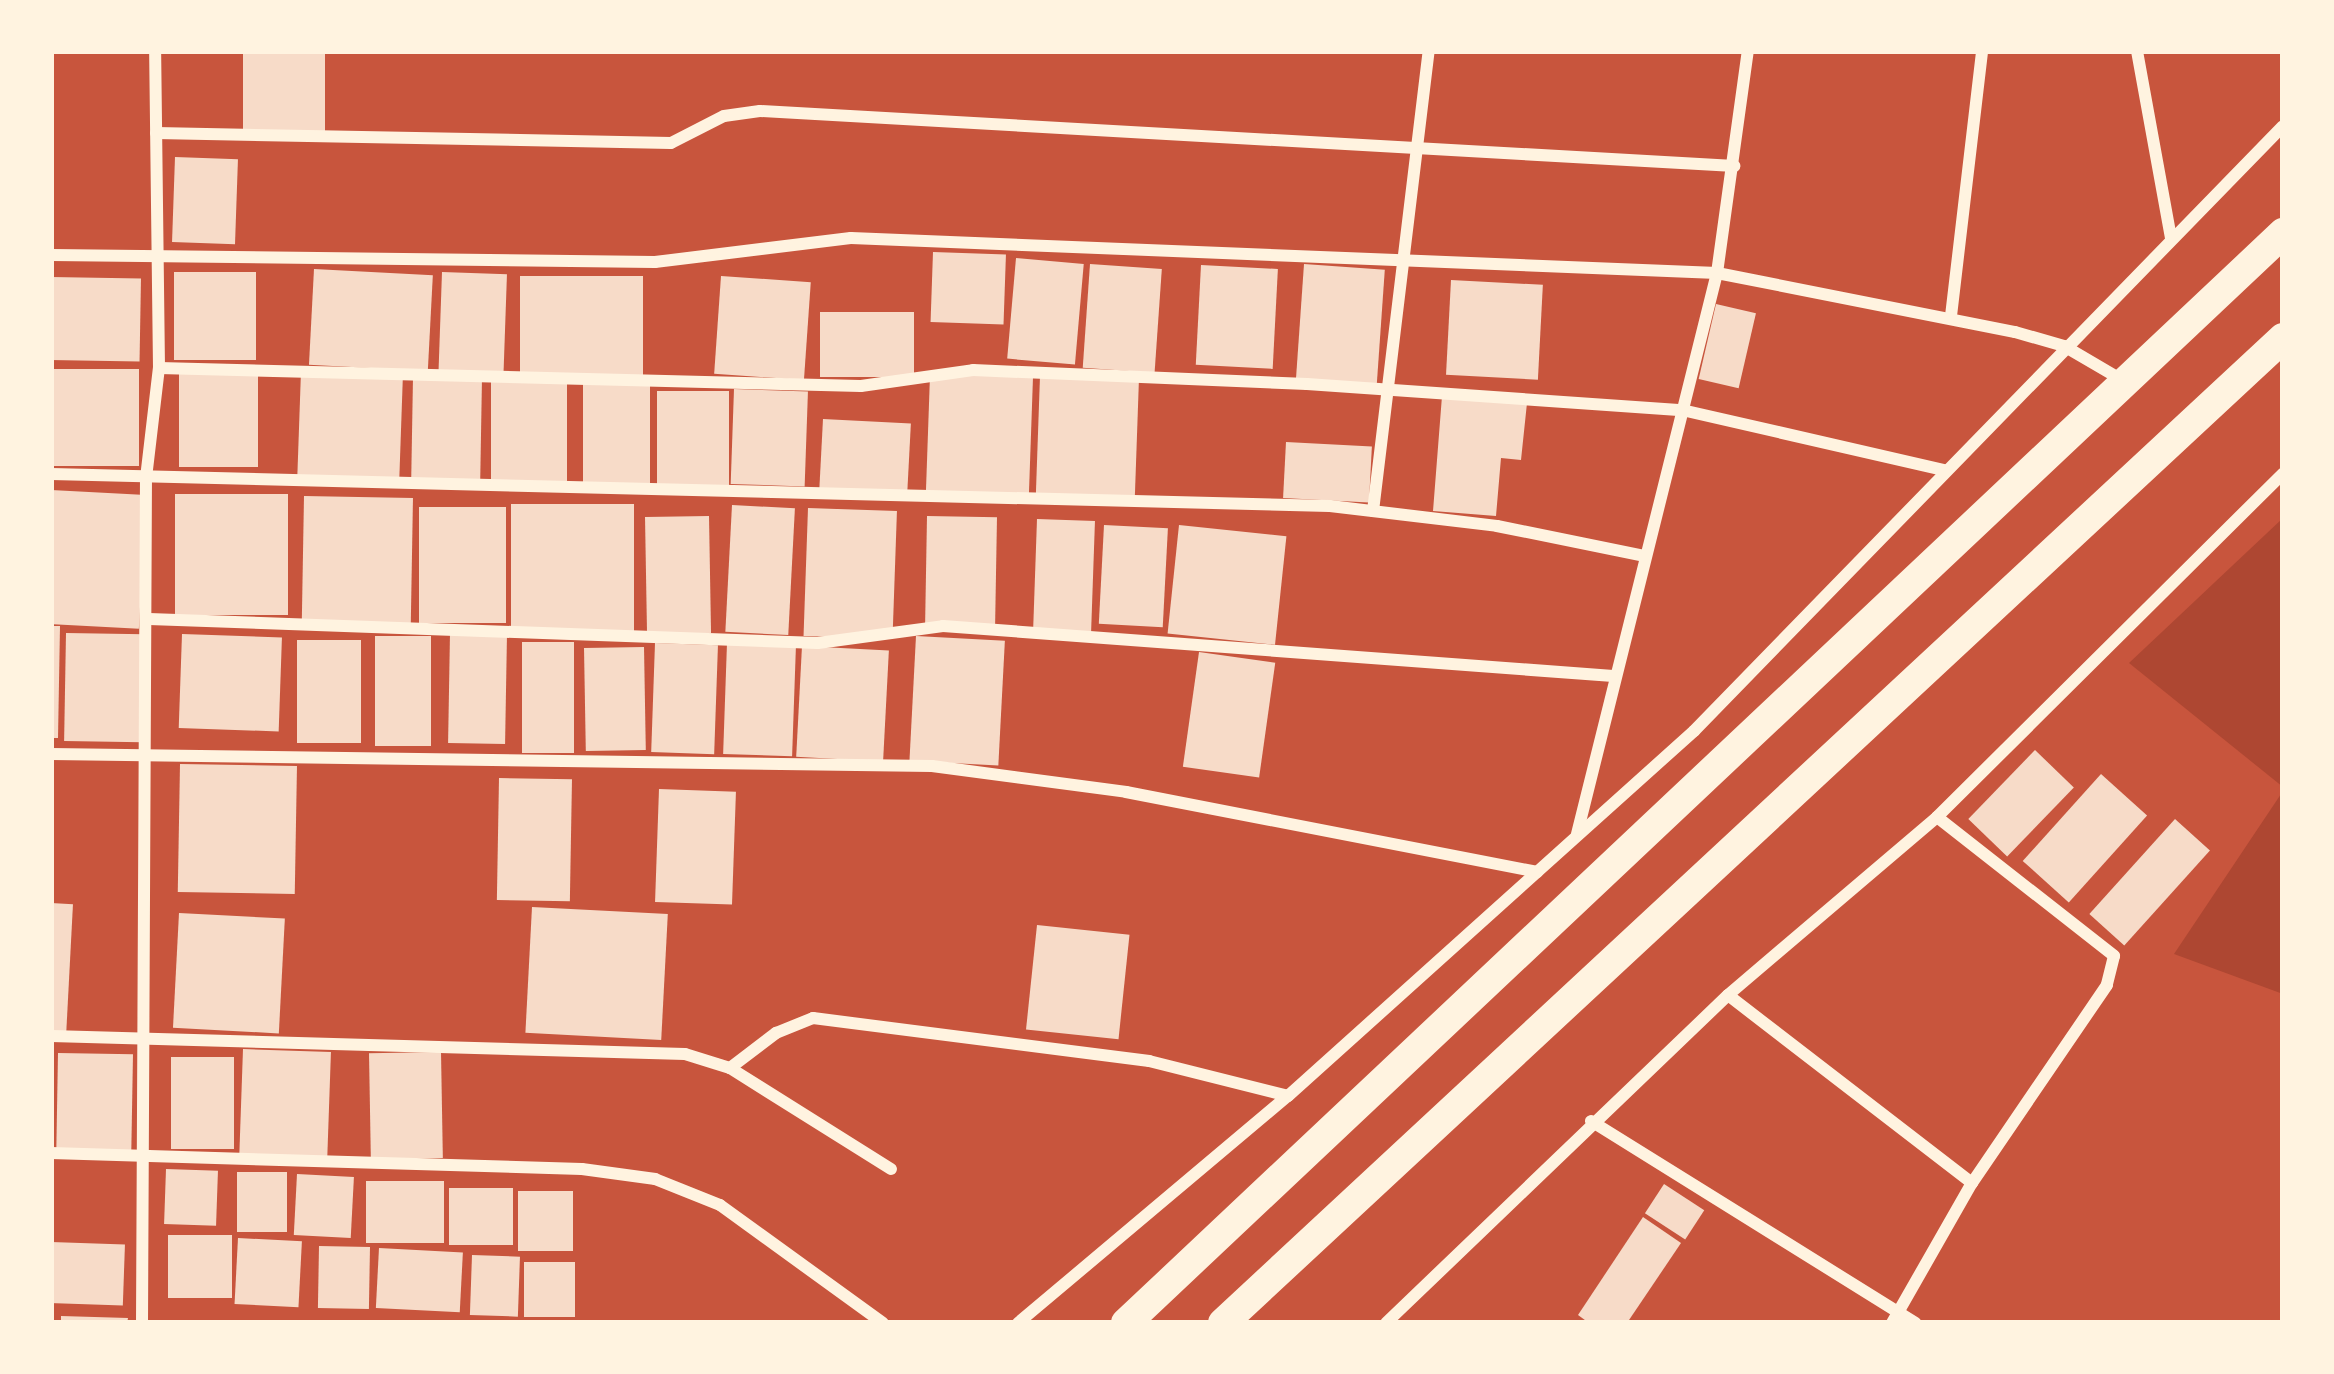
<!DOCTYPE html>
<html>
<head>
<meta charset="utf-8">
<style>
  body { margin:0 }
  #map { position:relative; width:2334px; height:1374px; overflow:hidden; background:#c8553d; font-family:Manrope,sans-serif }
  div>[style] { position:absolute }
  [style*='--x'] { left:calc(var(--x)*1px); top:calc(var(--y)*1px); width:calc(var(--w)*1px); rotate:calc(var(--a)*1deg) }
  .green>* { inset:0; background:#ae4732 }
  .building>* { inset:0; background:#f7dbc8; transform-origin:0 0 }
  .minor>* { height:12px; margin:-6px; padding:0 6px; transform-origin:6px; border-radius:6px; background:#fff3e0 }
  .primary>* { height:30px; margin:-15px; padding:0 15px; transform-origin:15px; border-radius:15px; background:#fff3e0 }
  span { translate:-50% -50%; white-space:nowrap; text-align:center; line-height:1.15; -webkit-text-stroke:9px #fff3e0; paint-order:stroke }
  .frame { position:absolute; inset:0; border:54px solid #fff3e0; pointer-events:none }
</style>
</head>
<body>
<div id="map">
  <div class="green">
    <div style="clip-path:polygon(2283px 518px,2283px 787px,2129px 663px)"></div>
    <div style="clip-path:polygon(2283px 791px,2283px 994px,2174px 954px)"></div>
  </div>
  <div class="building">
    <div style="left:243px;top:51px;width:82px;height:80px"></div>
    <div style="left:175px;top:157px;width:63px;height:85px;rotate:2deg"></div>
    <div style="left:933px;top:252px;width:73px;height:70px;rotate:2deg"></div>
    <div style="left:1016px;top:258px;width:68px;height:101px;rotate:5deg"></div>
    <div style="left:1090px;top:264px;width:72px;height:104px;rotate:4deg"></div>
    <div style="left:1304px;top:264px;width:81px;height:115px;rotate:4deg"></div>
    <div style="left:1201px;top:265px;width:77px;height:100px;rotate:3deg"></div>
    <div style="left:314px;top:269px;width:119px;height:96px;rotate:3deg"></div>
    <div style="left:174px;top:272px;width:82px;height:88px"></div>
    <div style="left:442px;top:272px;width:65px;height:99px;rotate:2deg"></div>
    <div style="left:520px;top:276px;width:123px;height:99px"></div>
    <div style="left:721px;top:276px;width:90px;height:98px;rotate:4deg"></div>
    <div style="left:51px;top:277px;width:90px;height:83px;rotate:1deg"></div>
    <div style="left:1451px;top:280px;width:92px;height:95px;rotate:3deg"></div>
    <div style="left:1716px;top:304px;width:41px;height:77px;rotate:13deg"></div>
    <div style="left:914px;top:312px;width:65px;height:94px;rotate:90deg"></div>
    <div style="left:54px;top:369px;width:85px;height:97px"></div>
    <div style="left:301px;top:371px;width:102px;height:108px;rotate:2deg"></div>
    <div style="left:258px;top:373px;width:94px;height:79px;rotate:90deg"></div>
    <div style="left:1040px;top:376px;width:99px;height:121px;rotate:2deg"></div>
    <div style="left:413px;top:377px;width:69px;height:109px;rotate:1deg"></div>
    <div style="left:1033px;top:377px;width:122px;height:103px;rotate:92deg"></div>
    <div style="left:491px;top:379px;width:76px;height:103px"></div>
    <div style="left:583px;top:384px;width:67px;height:103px"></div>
    <div style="left:734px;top:389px;width:74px;height:95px;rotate:2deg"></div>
    <div style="left:657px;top:391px;width:72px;height:94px"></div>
    <div style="clip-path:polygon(1442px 396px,1527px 403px,1521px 460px,1501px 458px,1496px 516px,1433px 511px)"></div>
    <div style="left:823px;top:419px;width:88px;height:72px;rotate:3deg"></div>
    <div style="left:1286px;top:442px;width:86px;height:56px;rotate:3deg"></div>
    <div style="left:51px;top:490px;width:95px;height:134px;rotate:3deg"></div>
    <div style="left:288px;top:494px;width:121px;height:113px;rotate:90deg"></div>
    <div style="left:304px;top:496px;width:109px;height:126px;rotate:1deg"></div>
    <div style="left:511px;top:504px;width:123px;height:127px"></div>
    <div style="left:732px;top:505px;width:63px;height:127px;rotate:3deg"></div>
    <div style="left:506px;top:507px;width:116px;height:87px;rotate:90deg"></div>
    <div style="left:808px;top:508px;width:89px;height:128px;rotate:2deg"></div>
    <div style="left:709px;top:516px;width:117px;height:64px;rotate:89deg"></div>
    <div style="left:927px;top:516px;width:70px;height:108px;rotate:1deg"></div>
    <div style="left:1037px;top:519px;width:58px;height:111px;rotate:2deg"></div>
    <div style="left:1104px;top:525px;width:64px;height:99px;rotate:3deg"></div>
    <div style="left:1179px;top:525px;width:108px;height:109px;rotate:6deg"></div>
    <div style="clip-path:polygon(51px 626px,60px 626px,58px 738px,51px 738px)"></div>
    <div style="left:66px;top:633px;width:78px;height:108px;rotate:1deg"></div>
    <div style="left:450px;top:633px;width:57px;height:110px;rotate:1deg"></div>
    <div style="left:182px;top:634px;width:100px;height:94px;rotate:2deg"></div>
    <div style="left:375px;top:636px;width:56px;height:110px"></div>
    <div style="left:916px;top:636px;width:89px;height:125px;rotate:3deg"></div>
    <div style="left:297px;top:640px;width:64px;height:103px"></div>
    <div style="left:522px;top:642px;width:52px;height:111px"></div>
    <div style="left:655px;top:643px;width:63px;height:109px;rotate:2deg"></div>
    <div style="left:727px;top:643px;width:69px;height:111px;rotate:2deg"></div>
    <div style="left:802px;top:646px;width:87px;height:111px;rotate:3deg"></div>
    <div style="left:644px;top:647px;width:103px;height:60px;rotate:89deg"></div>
    <div style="left:1199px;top:652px;width:77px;height:116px;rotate:8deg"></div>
    <div style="left:2035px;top:750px;width:54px;height:96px;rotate:44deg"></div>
    <div style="left:180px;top:764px;width:117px;height:128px;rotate:1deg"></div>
    <div style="left:2101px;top:774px;width:62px;height:117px;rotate:42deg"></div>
    <div style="left:499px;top:778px;width:73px;height:122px;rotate:1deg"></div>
    <div style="left:659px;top:789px;width:77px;height:113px;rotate:2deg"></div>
    <div style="left:2175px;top:819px;width:47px;height:128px;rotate:42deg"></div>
    <div style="left:51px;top:903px;width:22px;height:128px;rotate:3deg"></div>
    <div style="left:532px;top:907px;width:136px;height:126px;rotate:3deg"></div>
    <div style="left:179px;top:913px;width:106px;height:115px;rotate:3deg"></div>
    <div style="left:1037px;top:925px;width:93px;height:105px;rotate:6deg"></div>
    <div style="left:243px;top:1049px;width:88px;height:105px;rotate:2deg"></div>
    <div style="left:441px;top:1052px;width:106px;height:72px;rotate:89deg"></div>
    <div style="left:58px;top:1053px;width:75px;height:97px;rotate:1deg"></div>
    <div style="left:171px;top:1057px;width:63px;height:92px"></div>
    <div style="left:166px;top:1169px;width:52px;height:55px;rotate:2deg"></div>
    <div style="left:237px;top:1172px;width:50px;height:60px"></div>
    <div style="left:297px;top:1174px;width:57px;height:61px;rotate:3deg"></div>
    <div style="left:366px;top:1181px;width:78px;height:62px"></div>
    <div style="left:1664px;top:1184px;width:48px;height:35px;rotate:33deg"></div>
    <div style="left:449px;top:1188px;width:64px;height:57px"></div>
    <div style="left:518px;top:1191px;width:55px;height:60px"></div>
    <div style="clip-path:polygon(1643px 1217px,1681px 1243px,1627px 1323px,1589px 1323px,1578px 1315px)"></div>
    <div style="left:168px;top:1235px;width:64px;height:63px"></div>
    <div style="left:238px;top:1238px;width:64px;height:66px;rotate:3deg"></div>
    <div style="left:51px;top:1242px;width:74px;height:61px;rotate:2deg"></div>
    <div style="left:319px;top:1246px;width:51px;height:62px;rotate:1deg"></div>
    <div style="left:379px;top:1248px;width:84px;height:60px;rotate:3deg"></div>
    <div style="left:472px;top:1255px;width:48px;height:60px;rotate:2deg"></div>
    <div style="left:524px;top:1262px;width:51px;height:55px"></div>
    <div style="clip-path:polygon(61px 1316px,128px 1318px,127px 1323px,61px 1323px)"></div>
  </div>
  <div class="minor">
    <div style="--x:2137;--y:51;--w:190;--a:79.7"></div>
    <div style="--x:156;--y:133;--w:515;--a:1.11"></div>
    <div style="--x:671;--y:143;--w:59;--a:-27"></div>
    <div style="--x:724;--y:116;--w:36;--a:-8"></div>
    <div style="--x:760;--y:111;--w:976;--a:3.23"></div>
    <div style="--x:51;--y:255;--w:604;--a:0.66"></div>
    <div style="--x:655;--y:262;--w:197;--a:-7"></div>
    <div style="--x:851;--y:238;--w:867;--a:2.31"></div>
    <div style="--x:1717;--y:273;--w:304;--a:11.2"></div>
    <div style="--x:2015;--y:332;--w:51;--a:15.9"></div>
    <div style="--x:2064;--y:346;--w:69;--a:30.3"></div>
    <div style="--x:1951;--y:316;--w:267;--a:-83.3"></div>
    <div style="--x:159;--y:368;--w:702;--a:1.47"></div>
    <div style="--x:861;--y:386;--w:113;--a:-8.1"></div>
    <div style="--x:973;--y:370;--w:334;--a:2.4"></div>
    <div style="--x:1307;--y:384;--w:376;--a:4"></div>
    <div style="--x:1682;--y:410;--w:270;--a:12.9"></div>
    <div style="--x:51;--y:474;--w:1279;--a:1.43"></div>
    <div style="--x:1330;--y:506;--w:168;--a:6.8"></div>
    <div style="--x:1497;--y:526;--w:150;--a:11.5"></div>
    <div style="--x:1373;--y:511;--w:463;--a:-83.1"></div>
    <div style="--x:149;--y:619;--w:669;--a:2.05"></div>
    <div style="--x:818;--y:643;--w:126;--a:-7.7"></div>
    <div style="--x:943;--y:626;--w:672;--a:4.27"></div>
    <div style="--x:51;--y:754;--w:881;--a:0.78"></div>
    <div style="--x:932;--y:766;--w:196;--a:7.6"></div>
    <div style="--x:1126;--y:792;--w:419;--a:11"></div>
    <div style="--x:1937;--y:817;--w:225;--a:38.1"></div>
    <div style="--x:2114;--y:956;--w:30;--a:104"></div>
    <div style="--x:2107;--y:985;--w:240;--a:124.3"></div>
    <div style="--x:1577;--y:834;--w:578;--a:-75.99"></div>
    <div style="--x:1717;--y:273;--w:224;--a:-82.1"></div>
    <div style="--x:51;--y:1036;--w:634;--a:1.63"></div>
    <div style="--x:685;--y:1054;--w:47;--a:17.3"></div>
    <div style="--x:730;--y:1068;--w:190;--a:32.1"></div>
    <div style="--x:730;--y:1068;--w:58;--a:-37.3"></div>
    <div style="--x:776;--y:1033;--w:40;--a:-22"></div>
    <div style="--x:813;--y:1018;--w:339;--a:7.3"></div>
    <div style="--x:1149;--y:1061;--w:143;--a:14.1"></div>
    <div style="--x:1591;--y:1121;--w:382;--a:31.9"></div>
    <div style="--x:51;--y:1153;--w:531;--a:1.73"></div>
    <div style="--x:582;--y:1169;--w:74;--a:7.8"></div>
    <div style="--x:655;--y:1179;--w:70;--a:21.8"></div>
    <div style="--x:720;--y:1205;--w:201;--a:35.9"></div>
    <div style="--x:142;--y:1323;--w:845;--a:-89.73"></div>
    <div style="--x:146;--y:478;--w:111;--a:-83.3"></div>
    <div style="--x:159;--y:368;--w:317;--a:-90.7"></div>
    <div style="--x:1018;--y:1323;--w:353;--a:-40.1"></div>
    <div style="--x:1288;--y:1096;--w:546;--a:-41.96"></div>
    <div style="--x:1694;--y:731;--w:844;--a:-45.77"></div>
    <div style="--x:1386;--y:1323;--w:474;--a:-43.8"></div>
    <div style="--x:1892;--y:1323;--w:161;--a:-60.3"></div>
    <div style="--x:1972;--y:1183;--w:308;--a:-142.4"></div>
    <div style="--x:1728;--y:995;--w:275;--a:-40.4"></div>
    <div style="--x:1937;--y:817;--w:488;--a:-44.8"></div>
  </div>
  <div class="primary">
    <div style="--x:1126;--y:1323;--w:1590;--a:-43.29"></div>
    <div style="--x:1223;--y:1323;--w:1447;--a:-42.9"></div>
  </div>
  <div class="frame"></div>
</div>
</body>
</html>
